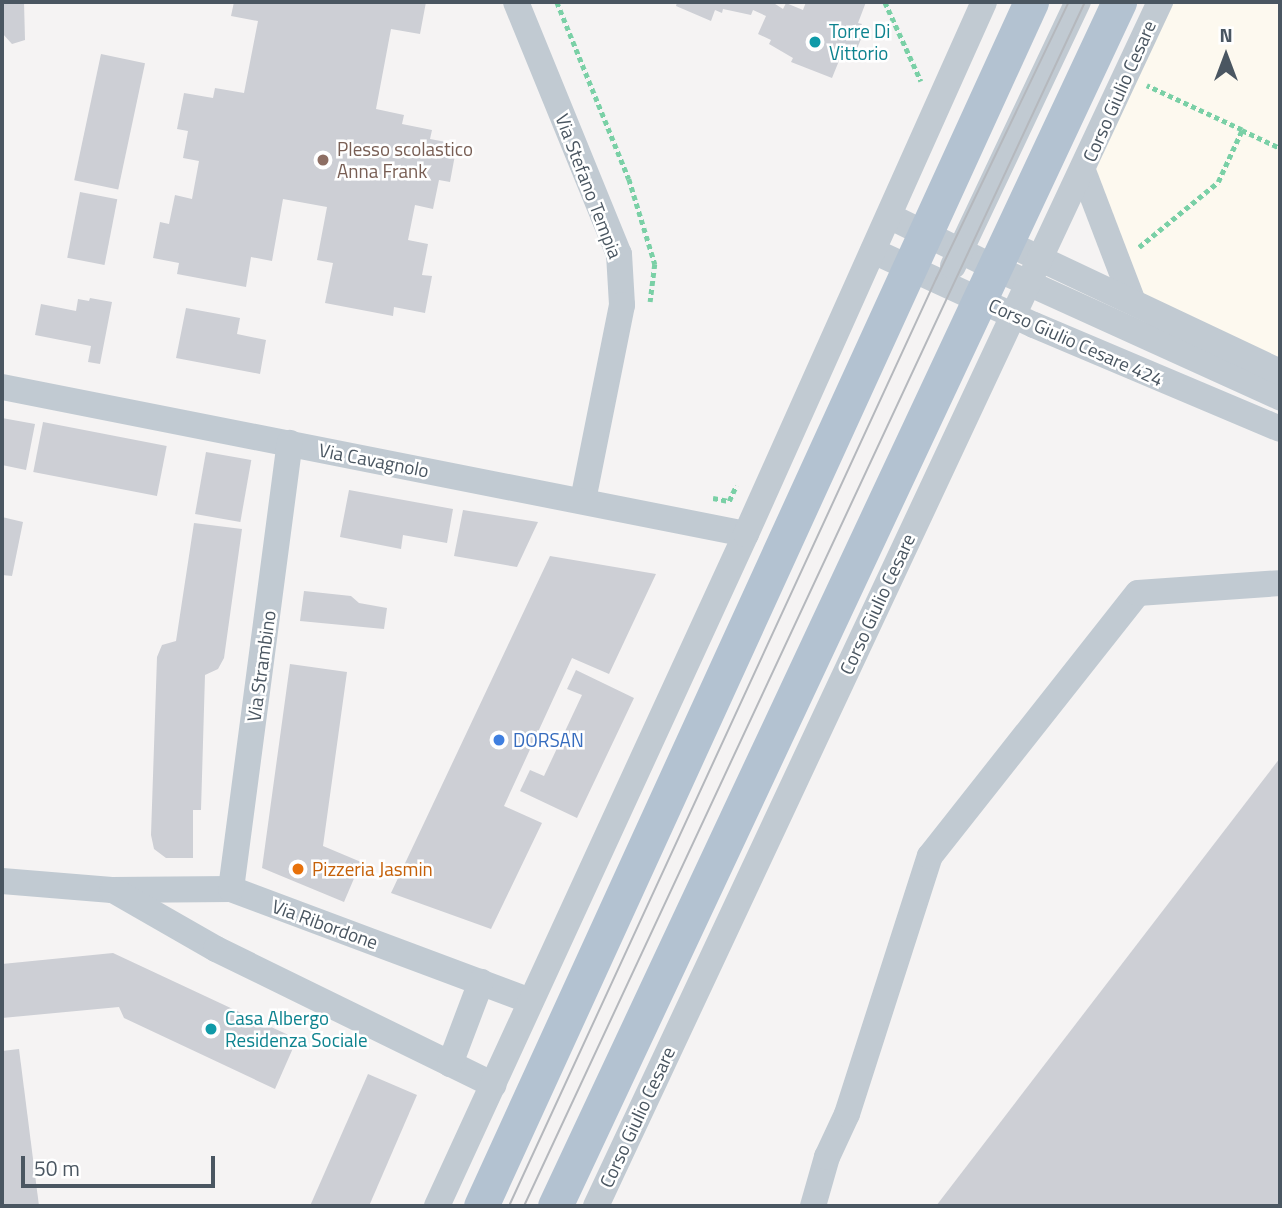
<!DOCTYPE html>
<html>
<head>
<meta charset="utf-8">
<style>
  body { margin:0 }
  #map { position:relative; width:1282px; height:1208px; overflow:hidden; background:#f5f3f3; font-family:"Titillium Web",sans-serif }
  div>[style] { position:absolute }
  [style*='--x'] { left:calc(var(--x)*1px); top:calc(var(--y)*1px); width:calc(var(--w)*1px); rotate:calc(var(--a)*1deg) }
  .commercial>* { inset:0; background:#fdf9ef }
  .building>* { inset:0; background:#cdcfd5; transform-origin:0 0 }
  .path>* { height:4.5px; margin-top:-2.25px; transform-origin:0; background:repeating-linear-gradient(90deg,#7ad0a6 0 5px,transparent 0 8.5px) }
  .minor>* { height:26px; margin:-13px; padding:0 13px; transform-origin:13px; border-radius:13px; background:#c1cad2 }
  .major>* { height:35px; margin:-17.5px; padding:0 17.5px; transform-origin:17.5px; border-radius:17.5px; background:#b3c2d1 }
  .tram>* { height:2px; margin:-1px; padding:0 1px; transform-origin:1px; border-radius:1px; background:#b5b8bd }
  .dots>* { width:19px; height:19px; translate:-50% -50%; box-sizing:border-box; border:4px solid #fff; border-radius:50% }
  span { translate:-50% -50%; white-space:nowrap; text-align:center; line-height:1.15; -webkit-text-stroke:5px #fff; paint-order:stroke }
  .culture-label { font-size:19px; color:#0d838f }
  .left { translate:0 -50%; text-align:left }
  .street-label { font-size:19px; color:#4a5661 }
  .education-label { font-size:19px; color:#785e54 }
  .shop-label { font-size:19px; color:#366cbe }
  .food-label { font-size:19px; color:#c56008 }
  .frame { position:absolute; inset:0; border:4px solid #4a5661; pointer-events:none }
  .north { position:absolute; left:1191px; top:21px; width:70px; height:70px; -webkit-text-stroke:5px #fff; paint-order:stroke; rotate:0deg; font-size:19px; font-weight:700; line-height:28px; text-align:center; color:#4a5661 }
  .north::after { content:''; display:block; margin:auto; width:24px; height:32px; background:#4a5661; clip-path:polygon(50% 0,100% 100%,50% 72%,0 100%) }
  .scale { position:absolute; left:21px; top:1156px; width:194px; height:32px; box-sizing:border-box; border:4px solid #4a5661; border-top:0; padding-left:9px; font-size:21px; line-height:24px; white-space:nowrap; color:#4a5661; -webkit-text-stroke:5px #fff; paint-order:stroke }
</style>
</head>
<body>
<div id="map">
  <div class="commercial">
    <div style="clip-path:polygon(1160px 2px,1280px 2px,1280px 370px,1132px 299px,1083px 171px)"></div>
  </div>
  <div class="building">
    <div style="clip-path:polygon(2px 2px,24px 2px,25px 40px,12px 44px,2px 33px)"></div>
    <div style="clip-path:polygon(234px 2px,426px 2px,420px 34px,391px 29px,376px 109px,404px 115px,402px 124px,432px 130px,430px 139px,457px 144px,450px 182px,439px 180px,433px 209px,415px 205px,408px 240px,428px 244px,422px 275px,432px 276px,425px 313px,394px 307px,393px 316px,325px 303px,333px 263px,317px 260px,327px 207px,283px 199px,272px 261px,251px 257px,246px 287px,177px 274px,179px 263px,153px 258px,160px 222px,169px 224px,175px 195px,192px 199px,199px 161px,183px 158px,188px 131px,177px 129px,184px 93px,213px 98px,215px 88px,244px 93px,258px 21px,231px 16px)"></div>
    <div style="clip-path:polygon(677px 2px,772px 2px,783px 9px,786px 3px,803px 10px,806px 2px,866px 2px,858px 23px,862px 24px,856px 37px,861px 39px,854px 56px,843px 51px,832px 78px,791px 62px,793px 58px,769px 44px,771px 40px,758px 34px,766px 16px,753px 10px,751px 15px,723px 9px,722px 13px,715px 10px,711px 21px,676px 6px)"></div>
    <div style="left:101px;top:54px;width:45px;height:129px;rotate:12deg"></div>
    <div style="left:80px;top:192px;width:38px;height:67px;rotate:11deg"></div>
    <div style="clip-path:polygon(90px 298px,112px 302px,100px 364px,88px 362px,91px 346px,35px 335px,41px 304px,76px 311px,78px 299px,89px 301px)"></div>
    <div style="clip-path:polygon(186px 308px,240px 318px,237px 334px,266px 340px,260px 374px,176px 358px)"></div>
    <div style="clip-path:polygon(2px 418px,35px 424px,26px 470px,2px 465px)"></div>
    <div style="left:43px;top:422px;width:126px;height:51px;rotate:11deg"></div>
    <div style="left:206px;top:452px;width:46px;height:63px;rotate:10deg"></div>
    <div style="clip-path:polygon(349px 490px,453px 509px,447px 543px,403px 535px,401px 549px,340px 537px)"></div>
    <div style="clip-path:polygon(463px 510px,538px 522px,517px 567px,454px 556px)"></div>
    <div style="clip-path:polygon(2px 517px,23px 522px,12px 576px,2px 575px)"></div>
    <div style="clip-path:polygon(194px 523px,242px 529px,224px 658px,218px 669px,205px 675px,201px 810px,193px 810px,193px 858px,166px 858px,154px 849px,151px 835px,157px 657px,162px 645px,176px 641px)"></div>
    <div style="clip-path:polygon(550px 556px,656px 574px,609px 674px,572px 658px,504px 806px,542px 823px,491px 929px,391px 893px)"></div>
    <div style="clip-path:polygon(304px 591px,351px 596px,359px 603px,387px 608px,384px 629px,300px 621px)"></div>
    <div style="clip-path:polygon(290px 664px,347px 672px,323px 846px,361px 862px,344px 902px,262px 868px)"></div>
    <div style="clip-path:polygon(576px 670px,634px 698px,577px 818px,520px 791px,530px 770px,544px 776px,582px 695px,567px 689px)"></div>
    <div style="clip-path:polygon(1280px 758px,1280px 1206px,936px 1206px)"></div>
    <div style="clip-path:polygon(113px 953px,297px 1039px,275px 1089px,124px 1018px,119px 1007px,2px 1018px,2px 964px)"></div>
    <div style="clip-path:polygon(19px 1049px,39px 1206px,2px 1206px,2px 1051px)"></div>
    <div style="clip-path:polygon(368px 1074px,417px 1095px,369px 1206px,310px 1206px)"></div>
  </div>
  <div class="path">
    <div style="--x:557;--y:2;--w:191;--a:67.9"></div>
    <div style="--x:629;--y:179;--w:89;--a:73"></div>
    <div style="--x:655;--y:264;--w:38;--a:97"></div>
    <div style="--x:885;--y:2;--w:87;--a:65.5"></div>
    <div style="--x:1242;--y:130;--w:42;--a:25.3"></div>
    <div style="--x:1139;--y:247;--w:102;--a:-39.4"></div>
    <div style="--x:1218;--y:182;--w:57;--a:-65.2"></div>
    <div style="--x:1242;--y:130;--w:105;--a:-155.1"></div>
    <div style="--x:713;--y:498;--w:16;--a:11"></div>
    <div style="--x:729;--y:501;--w:17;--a:-65"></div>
  </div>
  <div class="minor">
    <div style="--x:516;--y:2;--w:272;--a:67.8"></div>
    <div style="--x:619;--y:254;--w:51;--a:86.6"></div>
    <div style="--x:622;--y:305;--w:200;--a:101.3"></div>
    <div style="--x:1083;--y:171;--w:137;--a:69.1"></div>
    <div style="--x:889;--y:216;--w:118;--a:26.1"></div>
    <div style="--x:995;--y:268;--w:313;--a:24.4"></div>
    <div style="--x:873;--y:251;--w:177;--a:24.7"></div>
    <div style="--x:1034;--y:325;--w:267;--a:22.9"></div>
    <div style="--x:1024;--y:251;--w:283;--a:25.3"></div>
    <div style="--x:953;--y:266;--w:292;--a:-64.7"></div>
    <div style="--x:2;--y:387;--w:758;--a:11.18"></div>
    <div style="--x:2;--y:881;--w:110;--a:4.7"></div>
    <div style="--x:112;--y:890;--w:119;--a:-0.5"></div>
    <div style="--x:231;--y:889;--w:320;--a:20.5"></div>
    <div style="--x:231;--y:889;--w:450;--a:-82.5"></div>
    <div style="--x:113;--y:890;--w:119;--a:29.8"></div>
    <div style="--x:216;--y:949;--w:309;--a:26.1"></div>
    <div style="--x:450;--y:1064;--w:88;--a:-69.3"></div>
    <div style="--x:437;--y:1206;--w:740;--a:-65.31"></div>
    <div style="--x:746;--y:534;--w:583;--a:-65.9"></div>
    <div style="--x:596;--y:1206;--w:1330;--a:-64.9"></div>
    <div style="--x:813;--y:1206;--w:51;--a:-74.1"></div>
    <div style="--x:827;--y:1157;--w:47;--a:-65.1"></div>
    <div style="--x:847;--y:1114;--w:271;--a:-72.2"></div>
    <div style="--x:930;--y:856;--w:335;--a:-51.7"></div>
    <div style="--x:1138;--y:593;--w:142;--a:-4"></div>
  </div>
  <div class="major">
    <div style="--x:481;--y:1206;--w:1324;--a:-65.45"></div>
    <div style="--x:555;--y:1206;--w:1330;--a:-64.9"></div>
  </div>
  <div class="tram">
    <div style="--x:509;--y:1206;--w:1021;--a:-65.27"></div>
    <div style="--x:936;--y:279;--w:307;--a:-64.4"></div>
    <div style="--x:524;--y:1206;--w:1328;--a:-65.02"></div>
  </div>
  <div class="dots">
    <div style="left:815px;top:42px;background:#0f9aa8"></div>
    <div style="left:323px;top:160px;background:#8d6e63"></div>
    <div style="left:499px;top:740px;background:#3f7fe0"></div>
    <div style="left:298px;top:869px;background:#e8710a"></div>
    <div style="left:211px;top:1029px;background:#0f9aa8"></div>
  </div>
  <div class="culture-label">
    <span class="left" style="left:829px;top:42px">Torre Di<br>Vittorio</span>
    <span class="left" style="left:225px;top:1029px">Casa Albergo<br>Residenza Sociale</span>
  </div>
  <div class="street-label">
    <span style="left:1119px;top:91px;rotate:-66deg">Corso Giulio Cesare</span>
    <span style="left:589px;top:186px;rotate:69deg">Via Stefano Tempia</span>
    <span style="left:1076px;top:342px;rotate:24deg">Corso Giulio Cesare 424</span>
    <span style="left:374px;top:460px;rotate:11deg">Via Cavagnolo</span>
    <span style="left:877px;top:604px;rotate:-65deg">Corso Giulio Cesare</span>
    <span style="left:261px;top:666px;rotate:-82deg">Via Strambino</span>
    <span style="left:325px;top:924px;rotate:20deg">Via Ribordone</span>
    <span style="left:637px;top:1117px;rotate:-65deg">Corso Giulio Cesare</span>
  </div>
  <div class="education-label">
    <span class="left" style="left:337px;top:160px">Plesso scolastico<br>Anna Frank</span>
  </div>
  <div class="shop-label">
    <span class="left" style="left:513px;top:740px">DORSAN</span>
  </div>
  <div class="food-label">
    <span class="left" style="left:312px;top:869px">Pizzeria Jasmin</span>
  </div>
  <div class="frame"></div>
  <div class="north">N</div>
  <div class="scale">50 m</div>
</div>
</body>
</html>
